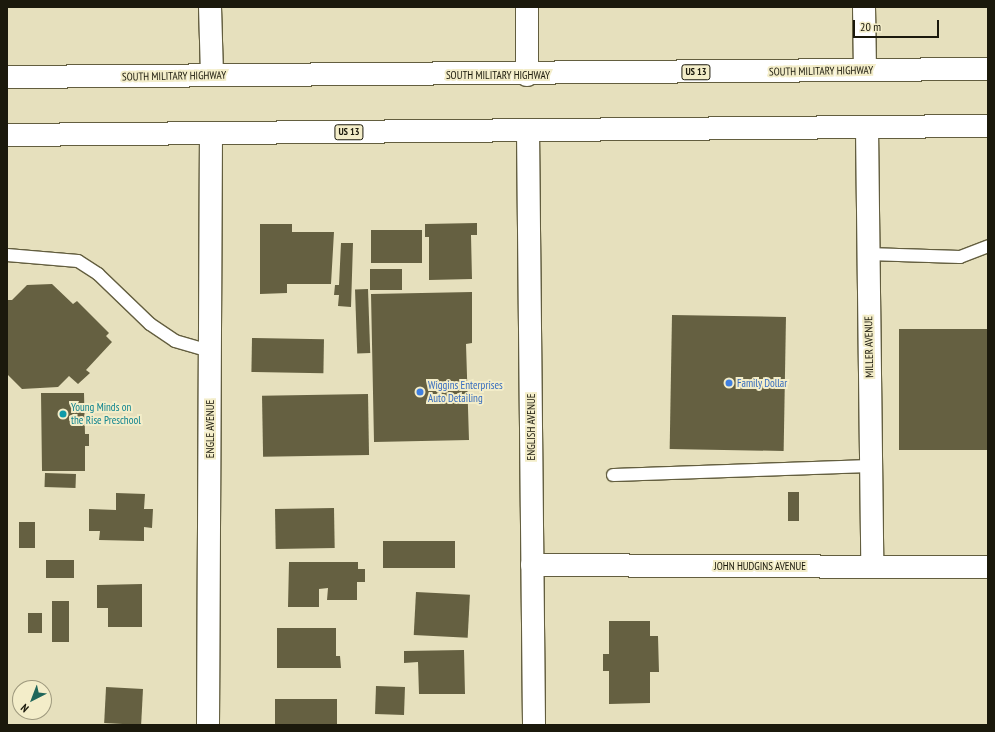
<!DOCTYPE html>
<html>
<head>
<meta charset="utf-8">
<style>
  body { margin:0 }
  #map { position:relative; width:995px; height:732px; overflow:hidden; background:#e6e0bd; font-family:"PT Sans Narrow",sans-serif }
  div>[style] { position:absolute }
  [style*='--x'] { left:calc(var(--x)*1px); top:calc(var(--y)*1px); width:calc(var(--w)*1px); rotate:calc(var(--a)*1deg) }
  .building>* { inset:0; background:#656041; transform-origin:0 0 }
  .roads { filter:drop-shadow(1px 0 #635e3f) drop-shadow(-1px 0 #635e3f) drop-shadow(0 1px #635e3f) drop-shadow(0 -1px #635e3f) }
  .service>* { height:12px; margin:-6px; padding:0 6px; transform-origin:6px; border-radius:6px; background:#fff }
  .minor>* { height:22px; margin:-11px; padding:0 11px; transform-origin:11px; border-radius:11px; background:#fff }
  .primary>* { height:22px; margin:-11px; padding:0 11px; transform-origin:11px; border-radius:11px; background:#fff }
  .dots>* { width:11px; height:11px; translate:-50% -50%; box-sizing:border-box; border:2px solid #f3edc9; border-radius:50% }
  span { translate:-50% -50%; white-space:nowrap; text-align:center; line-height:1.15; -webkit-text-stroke:4px #f3edc9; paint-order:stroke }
  .shield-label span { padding:1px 3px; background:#f3edc9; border:1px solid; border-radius:3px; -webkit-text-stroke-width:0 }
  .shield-label { font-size:10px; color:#1b190c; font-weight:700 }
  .street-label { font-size:11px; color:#1b190c }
  .shop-label { font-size:11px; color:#366cbe }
  .left { translate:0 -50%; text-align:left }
  .culture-label { font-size:11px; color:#0d838f }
  .frame { position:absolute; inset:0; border:8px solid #1b190c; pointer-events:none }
  .north { position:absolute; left:12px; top:680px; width:40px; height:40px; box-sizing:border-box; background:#f3edc9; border:1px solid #9d987d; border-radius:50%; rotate:222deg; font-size:11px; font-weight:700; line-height:16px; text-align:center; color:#1b190c }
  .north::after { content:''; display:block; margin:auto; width:14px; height:18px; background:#1f665a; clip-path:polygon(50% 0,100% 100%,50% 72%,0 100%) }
  .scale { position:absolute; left:853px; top:20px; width:86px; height:18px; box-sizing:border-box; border:2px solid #1b190c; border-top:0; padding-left:5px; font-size:12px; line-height:14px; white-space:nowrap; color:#1b190c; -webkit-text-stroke:3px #f3edc9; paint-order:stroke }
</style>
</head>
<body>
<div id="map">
  <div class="building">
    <div style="clip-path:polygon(477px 223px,477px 235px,471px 235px,472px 279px,429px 280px,429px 237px,425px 237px,425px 224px)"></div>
    <div style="clip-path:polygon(260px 224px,292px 224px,292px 232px,334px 232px,331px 284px,287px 284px,287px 293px,260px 294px)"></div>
    <div style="left:422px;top:230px;width:33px;height:51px;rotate:90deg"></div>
    <div style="clip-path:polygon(341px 243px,353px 243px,351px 307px,338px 306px,339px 295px,334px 295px,335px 285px,339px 285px)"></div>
    <div style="left:370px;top:269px;width:32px;height:21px"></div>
    <div style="clip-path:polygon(52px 284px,73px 304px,77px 301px,109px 333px,106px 336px,112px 342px,86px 370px,90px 373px,78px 384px,69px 376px,58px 387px,22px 389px,7px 374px,7px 300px,12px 300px,27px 285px)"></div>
    <div style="left:368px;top:289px;width:64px;height:13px;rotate:88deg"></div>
    <div style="clip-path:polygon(472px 292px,472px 343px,466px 344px,469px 440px,374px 442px,371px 294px)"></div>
    <div style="left:672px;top:315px;width:114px;height:134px;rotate:1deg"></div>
    <div style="left:899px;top:329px;width:89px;height:121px"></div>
    <div style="left:252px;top:338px;width:72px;height:34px;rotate:1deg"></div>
    <div style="clip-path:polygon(41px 393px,84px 393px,85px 434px,89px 434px,89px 446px,85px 446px,85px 471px,42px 471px)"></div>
    <div style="left:368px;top:394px;width:61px;height:106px;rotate:89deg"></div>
    <div style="left:45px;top:473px;width:31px;height:14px;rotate:2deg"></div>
    <div style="left:788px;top:492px;width:11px;height:29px"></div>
    <div style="clip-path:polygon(116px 493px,145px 494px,144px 509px,153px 509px,152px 528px,144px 527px,144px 541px,99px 540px,100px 531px,89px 531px,89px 509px,116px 510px)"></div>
    <div style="left:334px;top:508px;width:40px;height:59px;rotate:89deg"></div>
    <div style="left:19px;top:522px;width:16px;height:26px"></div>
    <div style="left:455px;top:541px;width:27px;height:72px;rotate:90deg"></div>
    <div style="left:46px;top:560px;width:28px;height:18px"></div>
    <div style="clip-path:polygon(289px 562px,358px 562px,358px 569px,365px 569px,365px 582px,357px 582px,357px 600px,327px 600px,328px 588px,319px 589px,319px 607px,288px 607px)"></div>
    <div style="clip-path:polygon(142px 584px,142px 627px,108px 627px,108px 608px,97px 608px,97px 585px)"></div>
    <div style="left:416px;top:592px;width:54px;height:43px;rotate:3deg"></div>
    <div style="left:52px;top:601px;width:17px;height:41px"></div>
    <div style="left:28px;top:613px;width:14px;height:20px"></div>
    <div style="clip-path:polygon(609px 621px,650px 621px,650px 636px,658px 636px,659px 672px,650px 672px,650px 703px,609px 704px,609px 671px,603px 671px,603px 654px,609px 654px)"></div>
    <div style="clip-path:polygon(277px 628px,336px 628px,336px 656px,340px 656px,341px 668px,277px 668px)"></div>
    <div style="clip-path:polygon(464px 650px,465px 694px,419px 694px,418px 662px,404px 663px,404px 651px)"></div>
    <div style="left:376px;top:686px;width:29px;height:28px;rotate:2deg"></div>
    <div style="left:143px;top:689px;width:36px;height:37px;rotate:93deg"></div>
    <div style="left:275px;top:699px;width:62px;height:26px"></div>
  </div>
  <div class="roads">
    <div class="service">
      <div style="--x:868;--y:254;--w:92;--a:1.9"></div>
      <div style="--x:960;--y:257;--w:30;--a:-21"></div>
      <div style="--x:7;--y:255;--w:71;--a:4.8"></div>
      <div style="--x:78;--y:261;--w:24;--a:33"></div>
      <div style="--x:98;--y:274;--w:72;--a:43.9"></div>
      <div style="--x:150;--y:324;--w:30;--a:34"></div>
      <div style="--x:175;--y:341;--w:36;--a:16"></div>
      <div style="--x:613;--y:475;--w:258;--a:-2"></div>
    </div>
    <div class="minor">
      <div style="--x:210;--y:7;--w:68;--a:88.3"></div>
      <div style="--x:527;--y:7;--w:68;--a:90"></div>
      <div style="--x:864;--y:7;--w:63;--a:89.1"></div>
      <div style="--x:867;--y:128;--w:439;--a:89.3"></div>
      <div style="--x:528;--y:130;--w:595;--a:89.42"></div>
      <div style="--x:532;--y:565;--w:456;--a:0.3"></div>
      <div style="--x:208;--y:725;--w:591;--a:-89.71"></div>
    </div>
    <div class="primary">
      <div style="--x:7;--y:77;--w:981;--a:-0.47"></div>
      <div style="--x:7;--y:135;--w:981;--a:-0.53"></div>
    </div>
  </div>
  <div class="dots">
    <div style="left:729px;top:383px;background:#3f7fe0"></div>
    <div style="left:420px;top:392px;background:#3f7fe0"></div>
    <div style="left:63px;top:414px;background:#0f9aa8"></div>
  </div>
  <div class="shield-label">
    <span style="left:696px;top:72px">US 13</span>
    <span style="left:349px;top:132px">US 13</span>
  </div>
  <div class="street-label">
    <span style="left:821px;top:71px;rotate:-1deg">SOUTH MILITARY HIGHWAY</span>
    <span style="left:498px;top:75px">SOUTH MILITARY HIGHWAY</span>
    <span style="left:174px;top:76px;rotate:-1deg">SOUTH MILITARY HIGHWAY</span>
    <span style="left:869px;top:347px;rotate:-91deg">MILLER AVENUE</span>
    <span style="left:531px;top:427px;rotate:-90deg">ENGLISH AVENUE</span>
    <span style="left:210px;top:429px;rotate:-90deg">ENGLE AVENUE</span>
    <span style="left:760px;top:566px">JOHN HUDGINS AVENUE</span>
  </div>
  <div class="shop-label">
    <span class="left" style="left:737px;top:383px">Family Dollar</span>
    <span class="left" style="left:428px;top:392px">Wiggins Enterprises<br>Auto Detailing</span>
  </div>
  <div class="culture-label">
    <span class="left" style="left:71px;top:414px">Young Minds on<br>the Rise Preschool</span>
  </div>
  <div class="frame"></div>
  <div class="north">N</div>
  <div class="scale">20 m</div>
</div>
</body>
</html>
